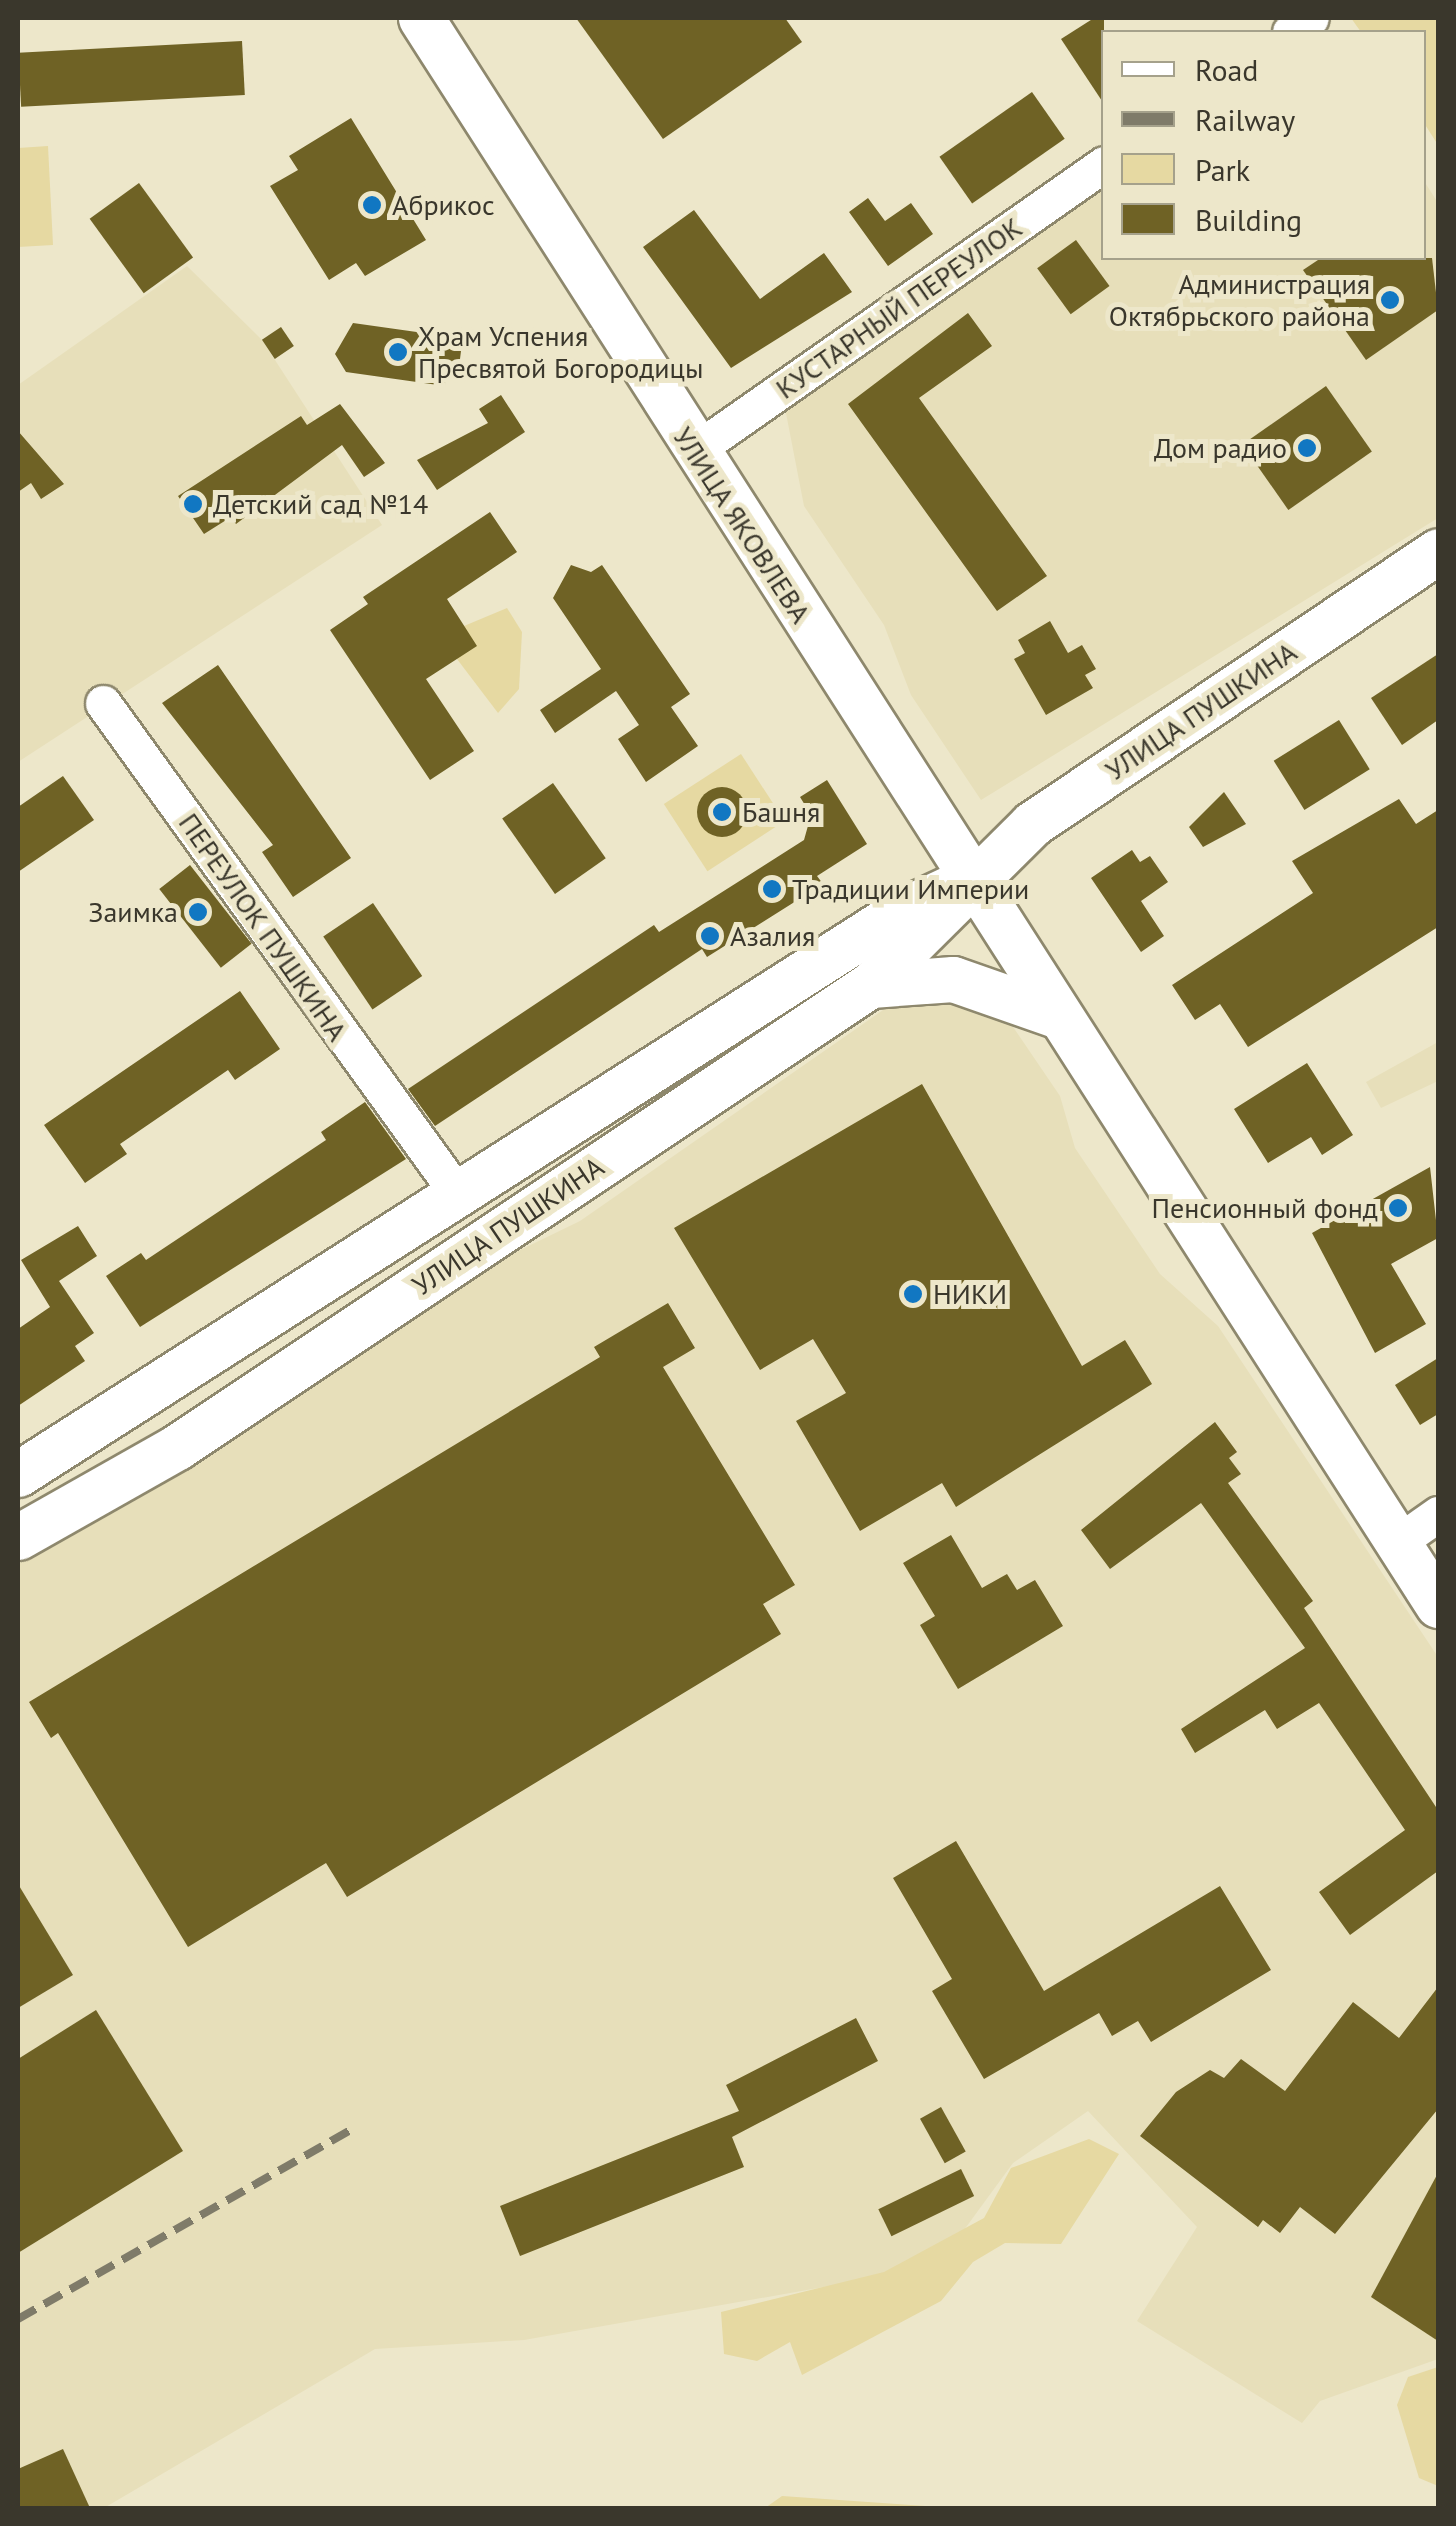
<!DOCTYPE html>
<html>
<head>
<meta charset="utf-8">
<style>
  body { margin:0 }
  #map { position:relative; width:1456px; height:2526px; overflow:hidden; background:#ede7ca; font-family:"PT Sans",sans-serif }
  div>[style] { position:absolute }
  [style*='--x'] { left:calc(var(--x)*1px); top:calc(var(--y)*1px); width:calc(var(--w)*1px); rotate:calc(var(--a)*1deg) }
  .built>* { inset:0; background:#e7dfba }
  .green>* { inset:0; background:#e6d9a2; transform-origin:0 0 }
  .building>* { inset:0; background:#6f6225; transform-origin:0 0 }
  .round { border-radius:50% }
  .roads { filter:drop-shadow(2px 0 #8e886d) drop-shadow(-2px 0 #8e886d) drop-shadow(0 2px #8e886d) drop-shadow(0 -2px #8e886d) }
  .minor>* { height:35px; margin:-17.5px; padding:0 17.5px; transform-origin:17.5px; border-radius:17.5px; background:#fff }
  .major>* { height:45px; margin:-22.5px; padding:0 22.5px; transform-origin:22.5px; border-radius:22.5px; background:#fff }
  .rail>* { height:8px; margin-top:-4px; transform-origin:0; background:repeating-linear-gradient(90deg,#7f7b69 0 20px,transparent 0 30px) }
  .dots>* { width:28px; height:28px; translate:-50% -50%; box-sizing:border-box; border:5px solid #ede7ca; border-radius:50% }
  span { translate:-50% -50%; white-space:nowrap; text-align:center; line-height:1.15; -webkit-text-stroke:10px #ede7ca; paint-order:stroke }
  .poi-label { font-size:28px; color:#3a372c }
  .left { translate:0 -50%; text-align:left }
  .right { translate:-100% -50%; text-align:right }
  .street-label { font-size:28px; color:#3a372c }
  .frame { position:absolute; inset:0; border:20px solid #3a372c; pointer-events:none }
  .legend { position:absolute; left:1101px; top:30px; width:325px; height:230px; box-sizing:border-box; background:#ede7ca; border:2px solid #a5a18b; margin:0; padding:12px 18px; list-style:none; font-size:30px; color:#3a372c }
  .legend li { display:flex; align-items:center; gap:20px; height:50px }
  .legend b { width:50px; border:2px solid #a5a18b }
</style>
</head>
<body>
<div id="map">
  <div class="built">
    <div style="clip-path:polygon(1103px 181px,1104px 258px,1424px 258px,1424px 181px,1438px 203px,1438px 518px,981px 800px,911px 695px,884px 625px,804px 506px,785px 408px)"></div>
    <div style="clip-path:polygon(187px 266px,262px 340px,382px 525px,18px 762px,18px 385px)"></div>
    <div style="clip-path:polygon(909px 992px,1005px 1015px,1060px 1096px,1075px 1148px,1160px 1274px,1218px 1326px,1438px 1657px,1438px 2359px,1320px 2401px,1302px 2423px,1137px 2321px,1197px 2227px,1088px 2111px,1013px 2163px,953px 2245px,886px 2276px,524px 2340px,375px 2349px,104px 2508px,18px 2508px,18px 1557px,102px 1516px,508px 1256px,580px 1221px)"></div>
    <div style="clip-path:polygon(1438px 1042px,1438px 1081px,1381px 1108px,1366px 1082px)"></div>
  </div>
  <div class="green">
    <div style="clip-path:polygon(1351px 18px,1438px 18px,1438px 145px,1424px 123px,1424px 32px,1361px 32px)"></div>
    <div style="clip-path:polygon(48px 146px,53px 245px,18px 247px,18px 148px)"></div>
    <div style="clip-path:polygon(507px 608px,522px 632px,519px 689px,498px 713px,457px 659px,464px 626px)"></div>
    <div style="left:741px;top:754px;width:80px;height:92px;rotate:57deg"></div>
    <div style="clip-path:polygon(1089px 2139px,1119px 2154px,1061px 2244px,1005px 2243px,973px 2262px,941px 2301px,802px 2375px,790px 2342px,757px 2361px,724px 2354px,721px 2312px,884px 2272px,984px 2218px,1011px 2168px)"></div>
    <div style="clip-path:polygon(1438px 2367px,1438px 2486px,1419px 2478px,1397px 2405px,1408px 2377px)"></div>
    <div style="clip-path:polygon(782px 2496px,954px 2508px,955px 2508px,765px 2508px)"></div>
  </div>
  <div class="building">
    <div style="clip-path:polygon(576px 18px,785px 18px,802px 42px,663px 139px)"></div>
    <div style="clip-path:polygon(1094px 18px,1104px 18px,1104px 104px,1061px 39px)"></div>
    <div style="left:242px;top:41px;width:54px;height:224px;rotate:87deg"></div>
    <div style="left:1032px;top:92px;width:57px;height:113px;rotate:55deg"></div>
    <div style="clip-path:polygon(351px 118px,426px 240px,365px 276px,356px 263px,329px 280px,270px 186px,298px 170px,289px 156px)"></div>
    <div style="left:139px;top:183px;width:92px;height:61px;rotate:54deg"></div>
    <div style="clip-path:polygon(868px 198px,885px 221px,911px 203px,933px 234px,888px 266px,849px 212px)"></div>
    <div style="clip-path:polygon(694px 210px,760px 299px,824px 253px,852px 292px,731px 368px,643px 247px)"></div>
    <div style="left:1076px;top:240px;width:57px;height:48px;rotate:54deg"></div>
    <div style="clip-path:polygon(1321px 258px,1432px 258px,1438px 310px,1366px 360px,1303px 270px)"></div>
    <div style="clip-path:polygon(968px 313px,992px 346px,919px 398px,1047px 576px,997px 611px,848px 404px)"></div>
    <div style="clip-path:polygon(353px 323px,452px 337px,450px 349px,461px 351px,458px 375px,446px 373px,445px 386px,346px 372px,335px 354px)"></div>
    <div style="left:281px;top:327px;width:23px;height:23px;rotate:56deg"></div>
    <div style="left:1326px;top:386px;width:80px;height:102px;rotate:55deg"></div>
    <div style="clip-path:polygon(501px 395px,525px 432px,437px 490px,417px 460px,488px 423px,479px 409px)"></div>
    <div style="clip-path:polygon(340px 404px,385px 463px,364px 477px,342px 445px,236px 524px,231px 517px,204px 534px,178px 496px,301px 416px,307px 425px)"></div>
    <div style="clip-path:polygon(18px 431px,64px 484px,41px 499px,31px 483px,18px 492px)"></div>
    <div style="clip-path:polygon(490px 512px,517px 552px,447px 599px,477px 646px,426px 679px,474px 751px,430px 780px,330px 630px,368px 604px,363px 597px)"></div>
    <div style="clip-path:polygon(571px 565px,591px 572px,602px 565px,690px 694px,671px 707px,698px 746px,646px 782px,618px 739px,639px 725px,616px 691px,555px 733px,540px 710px,601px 669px,553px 598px)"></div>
    <div style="clip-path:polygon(1050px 621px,1068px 653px,1082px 645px,1096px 669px,1085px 675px,1093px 688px,1046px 715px,1014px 659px,1025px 653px,1018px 640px)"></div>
    <div style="clip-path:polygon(1438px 654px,1438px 720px,1402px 745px,1371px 698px)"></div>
    <div style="clip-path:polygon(218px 665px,351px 858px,293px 897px,262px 852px,273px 845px,162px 703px)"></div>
    <div style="left:1339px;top:720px;width:58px;height:77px;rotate:58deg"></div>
    <div style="clip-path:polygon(63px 776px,94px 820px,18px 872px,18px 807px)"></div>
    <div style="clip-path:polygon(827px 780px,867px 844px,817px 876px,823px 884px,707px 957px,702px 949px,435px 1126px,408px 1089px,654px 925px,659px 932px,804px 840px,811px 815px,800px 797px)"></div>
    <div style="left:553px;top:783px;width:92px;height:62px;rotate:55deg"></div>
    <div class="round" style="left:697px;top:787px;width:50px;height:50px"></div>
    <div style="clip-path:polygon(1224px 792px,1246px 824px,1203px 847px,1189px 827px)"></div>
    <div style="clip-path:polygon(1399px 799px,1416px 824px,1438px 810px,1438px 927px,1248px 1047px,1220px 1004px,1195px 1020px,1172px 985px,1313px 893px,1292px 861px)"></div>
    <div style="clip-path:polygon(1132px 850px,1140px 862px,1150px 856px,1168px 882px,1141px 901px,1164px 936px,1141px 952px,1091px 878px)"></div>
    <div style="left:190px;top:865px;width:100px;height:39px;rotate:52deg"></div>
    <div style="left:373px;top:903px;width:88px;height:60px;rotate:56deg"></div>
    <div style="clip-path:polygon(240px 991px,280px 1049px,235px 1080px,228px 1070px,120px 1144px,127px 1154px,85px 1183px,44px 1125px)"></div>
    <div style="clip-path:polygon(1307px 1063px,1353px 1135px,1322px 1155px,1311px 1137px,1268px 1163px,1234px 1109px)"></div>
    <div style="clip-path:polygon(922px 1084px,1082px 1366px,1125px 1340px,1152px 1384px,956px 1507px,942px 1483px,860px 1531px,796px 1421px,846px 1393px,813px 1339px,760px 1370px,674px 1228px)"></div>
    <div style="clip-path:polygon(365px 1102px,406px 1159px,140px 1327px,106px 1276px,141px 1253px,146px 1260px,326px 1140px,321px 1132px)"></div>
    <div style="clip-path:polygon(1430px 1167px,1438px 1238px,1391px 1264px,1426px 1324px,1375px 1353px,1312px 1233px)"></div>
    <div style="clip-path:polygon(78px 1226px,97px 1256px,59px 1281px,94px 1333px,75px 1346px,85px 1361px,18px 1406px,18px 1329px,50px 1307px,21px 1260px)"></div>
    <div style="clip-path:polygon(668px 1303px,695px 1348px,663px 1367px,795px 1585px,763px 1604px,781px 1634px,347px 1897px,326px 1863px,188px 1947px,58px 1733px,51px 1738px,29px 1702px,600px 1357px,594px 1347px)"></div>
    <div style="clip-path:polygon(1438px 1358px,1438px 1414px,1420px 1425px,1395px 1385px)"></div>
    <div style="clip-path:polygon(1215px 1422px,1237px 1452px,1229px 1458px,1241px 1474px,1228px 1483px,1313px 1601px,1304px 1608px,1438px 1810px,1438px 1871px,1350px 1935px,1319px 1892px,1405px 1830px,1319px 1703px,1277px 1729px,1265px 1710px,1195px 1753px,1181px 1729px,1305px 1648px,1201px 1503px,1110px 1569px,1081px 1530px)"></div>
    <div style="clip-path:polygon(951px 1535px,982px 1588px,1007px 1574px,1017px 1590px,1035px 1580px,1063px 1626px,958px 1689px,920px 1625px,935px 1616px,903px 1563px)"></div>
    <div style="clip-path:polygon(956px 1841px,1044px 1991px,1220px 1886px,1271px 1970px,1151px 2042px,1138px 2021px,1112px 2036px,1099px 2013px,984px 2079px,932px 1991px,952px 1979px,893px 1878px)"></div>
    <div style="clip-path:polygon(18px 1884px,73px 1975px,18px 2008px)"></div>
    <div style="clip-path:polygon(1438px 1987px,1438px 2109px,1335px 2234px,1300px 2207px,1280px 2233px,1263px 2220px,1258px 2227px,1140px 2136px,1176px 2092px,1210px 2070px,1224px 2078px,1241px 2059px,1285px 2091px,1353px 2002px,1399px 2038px)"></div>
    <div style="clip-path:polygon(96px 2010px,183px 2151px,18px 2253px,18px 2059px)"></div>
    <div style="clip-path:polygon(856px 2018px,878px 2061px,732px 2137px,744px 2167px,520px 2256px,500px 2206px,739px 2111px,726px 2085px)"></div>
    <div style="left:941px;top:2107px;width:51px;height:24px;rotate:61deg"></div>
    <div style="left:961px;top:2169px;width:30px;height:92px;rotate:64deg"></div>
    <div style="clip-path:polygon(1438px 2173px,1438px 2341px,1371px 2297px)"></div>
    <div style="clip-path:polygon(63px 2449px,90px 2508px,18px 2508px,18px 2469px)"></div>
  </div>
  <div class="roads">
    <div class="minor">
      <div style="--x:1290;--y:32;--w:25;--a:-34"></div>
      <div style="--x:694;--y:451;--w:500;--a:-34.99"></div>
      <div style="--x:103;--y:703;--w:609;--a:54.15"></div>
      <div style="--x:1398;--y:1542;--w:49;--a:-35"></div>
    </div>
    <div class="major">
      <div style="--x:421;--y:18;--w:1885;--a:57.35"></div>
      <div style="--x:871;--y:985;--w:82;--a:-4.2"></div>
      <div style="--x:953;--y:979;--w:109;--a:19.3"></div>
      <div style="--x:18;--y:1474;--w:1045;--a:-32.53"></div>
      <div style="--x:899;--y:912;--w:71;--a:-25.1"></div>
      <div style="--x:18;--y:1537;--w:183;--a:-29.5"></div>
      <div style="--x:177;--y:1447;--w:833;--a:-33.69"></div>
      <div style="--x:870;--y:985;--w:228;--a:-44.8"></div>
      <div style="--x:1032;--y:824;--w:489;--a:-33.9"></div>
    </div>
  </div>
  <div class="rail">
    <div style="--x:18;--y:2319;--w:385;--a:-29.6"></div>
  </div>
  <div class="dots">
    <div style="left:372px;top:205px;background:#1177c2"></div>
    <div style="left:1390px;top:300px;background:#1177c2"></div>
    <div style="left:398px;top:352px;background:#1177c2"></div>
    <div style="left:1307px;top:448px;background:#1177c2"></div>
    <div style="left:193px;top:504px;background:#1177c2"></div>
    <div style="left:722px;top:812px;background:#1177c2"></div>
    <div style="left:772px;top:889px;background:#1177c2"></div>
    <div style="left:198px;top:912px;background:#1177c2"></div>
    <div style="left:710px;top:936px;background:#1177c2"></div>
    <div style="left:1398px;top:1208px;background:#1177c2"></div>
    <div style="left:913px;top:1294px;background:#1177c2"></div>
  </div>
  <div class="poi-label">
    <span class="left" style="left:392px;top:205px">Абрикос</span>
    <span class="right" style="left:1370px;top:300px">Администрация<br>Октябрьского района</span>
    <span class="left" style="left:418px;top:352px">Храм Успения<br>Пресвятой Богородицы</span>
    <span class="right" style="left:1287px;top:448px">Дом радио</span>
    <span class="left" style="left:213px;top:504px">Детский сад №14</span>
    <span class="left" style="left:742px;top:812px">Башня</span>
    <span class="left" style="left:792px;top:889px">Традиции Империи</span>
    <span class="right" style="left:178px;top:912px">Заимка</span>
    <span class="left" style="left:730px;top:936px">Азалия</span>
    <span class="right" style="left:1378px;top:1208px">Пенсионный фонд</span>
    <span class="left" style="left:933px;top:1294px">НИКИ</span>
  </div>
  <div class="street-label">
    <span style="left:899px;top:308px;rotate:-35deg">КУСТАРНЫЙ ПЕРЕУЛОК</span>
    <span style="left:742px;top:525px;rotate:57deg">УЛИЦА ЯКОВЛЕВА</span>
    <span style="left:1201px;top:711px;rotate:-34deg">УЛИЦА ПУШКИНА</span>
    <span style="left:263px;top:927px;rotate:55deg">ПЕРЕУЛОК ПУШКИНА</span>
    <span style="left:508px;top:1226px;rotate:-34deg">УЛИЦА ПУШКИНА</span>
  </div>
  <div class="frame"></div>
  <ul class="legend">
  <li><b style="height:12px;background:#fff"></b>Road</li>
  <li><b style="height:12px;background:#7f7b69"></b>Railway</li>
  <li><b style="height:28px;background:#e6d9a2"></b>Park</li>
  <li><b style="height:28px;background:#6f6225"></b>Building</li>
  </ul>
</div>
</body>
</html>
